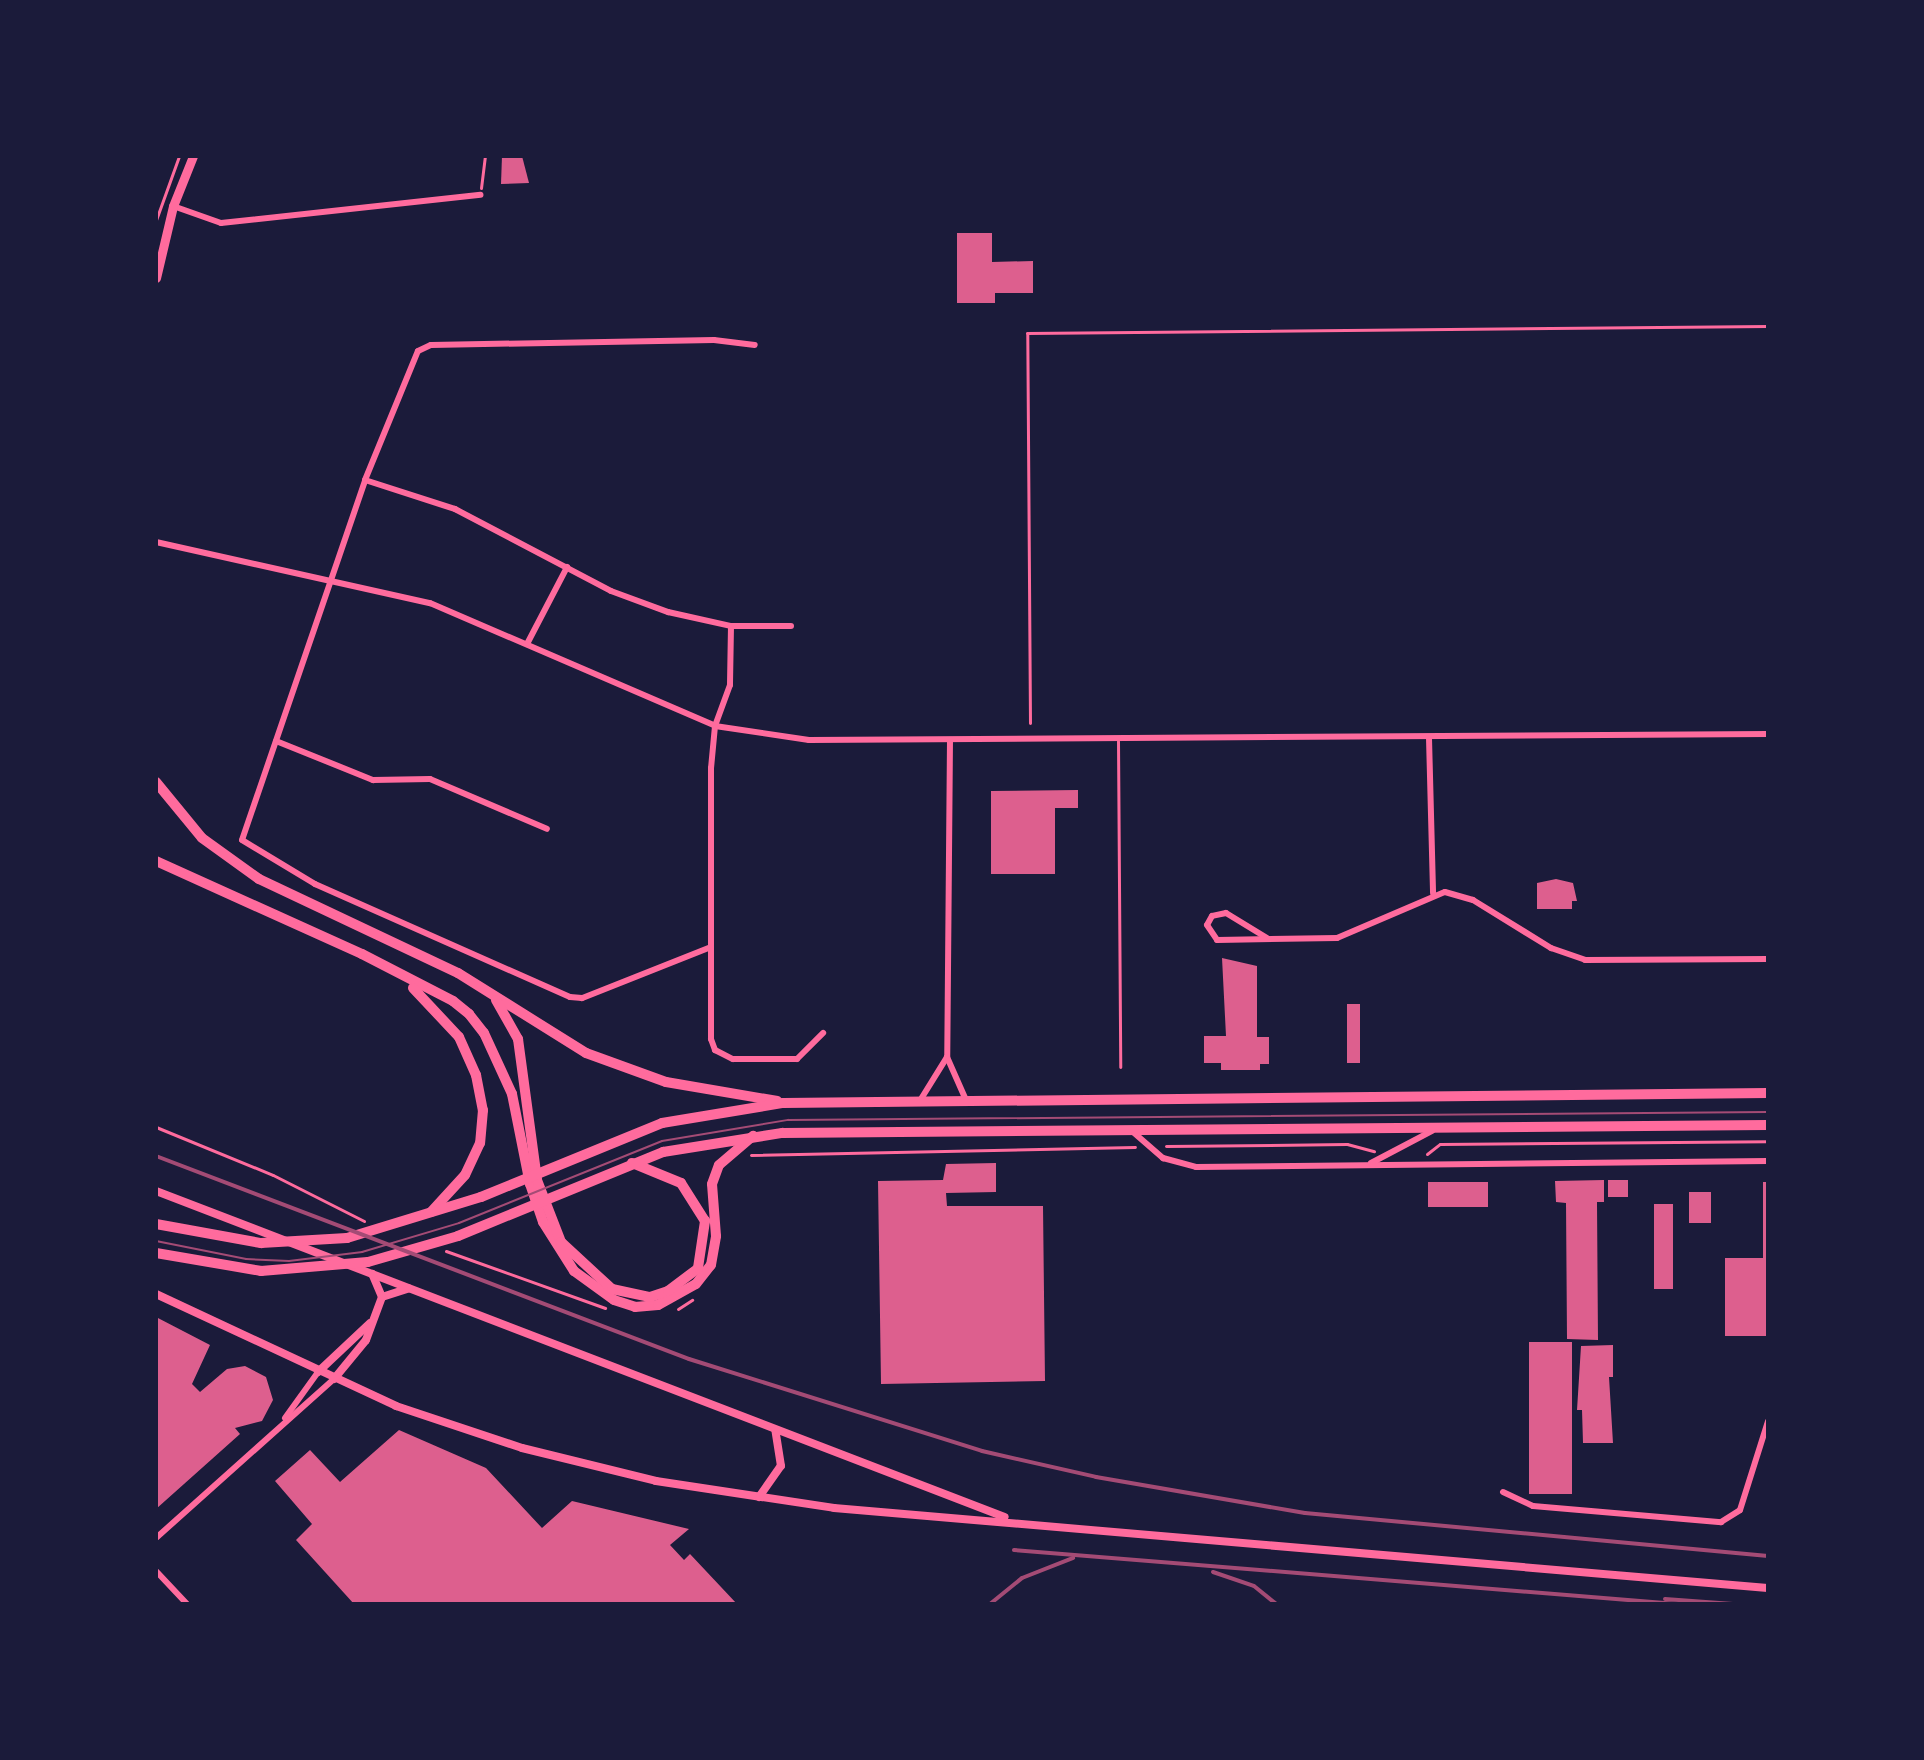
<!DOCTYPE html>
<html>
<head>
<meta charset="utf-8">
<style>
  body { margin:0 }
  #map { position:relative; width:1924px; height:1760px; overflow:hidden; background:#1b1b3a; font-family:Lato,sans-serif }
  div>[style] { position:absolute }
  [style*='--x'] { left:calc(var(--x)*1px); top:calc(var(--y)*1px); width:calc(var(--w)*1px); rotate:calc(var(--a)*1deg) }
  .building>* { inset:0; background:#dd5f8e; transform-origin:0 0 }
  .path>* { height:3px; margin:-1.5px; padding:0 1.5px; transform-origin:1.5px; border-radius:1.5px; background:#ff6b9d }
  .service>* { height:3px; margin:-1.5px; padding:0 1.5px; transform-origin:1.5px; border-radius:1.5px; background:#ff6b9d }
  .minor>* { height:6px; margin:-3px; padding:0 3px; transform-origin:3px; border-radius:3px; background:#ff6b9d }
  .tertiary>* { height:8px; margin:-4px; padding:0 4px; transform-origin:4px; border-radius:4px; background:#ff6b9d }
  .secondary>* { height:9px; margin:-4.5px; padding:0 4.5px; transform-origin:4.5px; border-radius:4.5px; background:#ff6b9d }
  .primary>* { height:10px; margin:-5px; padding:0 5px; transform-origin:5px; border-radius:5px; background:#ff6b9d }
  .tram>* { height:2px; margin:-1px; padding:0 1px; transform-origin:1px; border-radius:1px; background:#a44b75 }
  .rail>* { height:4px; margin:-2px; padding:0 2px; transform-origin:2px; border-radius:2px; background:#a44b75 }
  span { translate:-50% -50%; white-space:nowrap; text-align:center; line-height:1.15; -webkit-text-stroke:7px #1b1b3a; paint-order:stroke }
  .frame { position:absolute; inset:0; border:158px solid #1b1b3a; pointer-events:none }
</style>
</head>
<body>
<div id="map">
  <div class="building">
    <div style="clip-path:polygon(502px 156px,522px 156px,529px 183px,501px 184px)"></div>
    <div style="clip-path:polygon(957px 233px,992px 233px,992px 262px,1033px 261px,1033px 293px,995px 293px,995px 303px,957px 303px)"></div>
    <div style="clip-path:polygon(1078px 790px,1078px 808px,1055px 808px,1055px 874px,991px 874px,991px 791px)"></div>
    <div style="clip-path:polygon(1556px 879px,1573px 883px,1577px 901px,1572px 901px,1572px 909px,1537px 909px,1537px 883px)"></div>
    <div style="clip-path:polygon(1222px 958px,1257px 966px,1257px 1037px,1269px 1037px,1269px 1064px,1260px 1064px,1260px 1070px,1221px 1070px,1221px 1063px,1204px 1063px,1204px 1036px,1226px 1036px)"></div>
    <div style="left:1347px;top:1004px;width:13px;height:59px"></div>
    <div style="clip-path:polygon(996px 1163px,996px 1192px,946px 1193px,947px 1206px,1043px 1206px,1045px 1381px,881px 1384px,878px 1181px,943px 1180px,946px 1164px)"></div>
    <div style="clip-path:polygon(1604px 1180px,1604px 1202px,1597px 1202px,1598px 1340px,1567px 1339px,1566px 1203px,1556px 1202px,1555px 1181px)"></div>
    <div style="left:1628px;top:1180px;width:17px;height:20px;rotate:90deg"></div>
    <div style="left:1488px;top:1182px;width:25px;height:60px;rotate:90deg"></div>
    <div style="clip-path:polygon(1763px 1182px,1768px 1182px,1768px 1336px,1725px 1336px,1725px 1258px,1763px 1258px)"></div>
    <div style="left:1689px;top:1192px;width:22px;height:31px"></div>
    <div style="left:1654px;top:1204px;width:19px;height:85px"></div>
    <div style="clip-path:polygon(156px 1317px,210px 1345px,192px 1384px,200px 1392px,227px 1369px,245px 1366px,266px 1377px,273px 1400px,262px 1421px,235px 1428px,240px 1434px,156px 1509px)"></div>
    <div style="left:1529px;top:1342px;width:43px;height:152px"></div>
    <div style="clip-path:polygon(1613px 1345px,1613px 1377px,1609px 1377px,1613px 1443px,1583px 1443px,1582px 1410px,1577px 1410px,1581px 1346px)"></div>
    <div style="clip-path:polygon(399px 1430px,486px 1468px,542px 1528px,572px 1501px,689px 1529px,670px 1545px,684px 1560px,690px 1554px,737px 1604px,354px 1604px,296px 1540px,312px 1524px,275px 1481px,310px 1450px,340px 1482px)"></div>
  </div>
  <div class="path">
    <div style="--x:481;--y:188;--w:32;--a:-83"></div>
    <div style="--x:156;--y:220;--w:68;--a:-70.2"></div>
    <div style="--x:1030;--y:723;--w:390;--a:-90.4"></div>
    <div style="--x:1027;--y:333;--w:741;--a:-0.54"></div>
    <div style="--x:156;--y:1127;--w:126;--a:22.3"></div>
    <div style="--x:273;--y:1175;--w:102;--a:26.8"></div>
    <div style="--x:1166;--y:1146;--w:181;--a:-0.6"></div>
    <div style="--x:1347;--y:1144;--w:28;--a:15"></div>
    <div style="--x:1427;--y:1154;--w:16;--a:-38"></div>
    <div style="--x:1440;--y:1144;--w:328;--a:-0.5"></div>
    <div style="--x:751;--y:1155;--w:384;--a:-1.2"></div>
    <div style="--x:446;--y:1251;--w:169;--a:19.7"></div>
    <div style="--x:678;--y:1309;--w:17;--a:-33"></div>
  </div>
  <div class="service">
    <div style="--x:1118;--y:741;--w:326;--a:89.6"></div>
  </div>
  <div class="minor">
    <div style="--x:173;--y:206;--w:51;--a:19.5"></div>
    <div style="--x:221;--y:223;--w:261;--a:-6.2"></div>
    <div style="--x:365;--y:480;--w:95;--a:17.9"></div>
    <div style="--x:455;--y:509;--w:176;--a:27.7"></div>
    <div style="--x:611;--y:591;--w:61;--a:20.2"></div>
    <div style="--x:668;--y:612;--w:65;--a:12.5"></div>
    <div style="--x:731;--y:626;--w:60;--a:0"></div>
    <div style="--x:156;--y:542;--w:281;--a:12.6"></div>
    <div style="--x:430;--y:603;--w:310;--a:23.3"></div>
    <div style="--x:715;--y:726;--w:95;--a:8.5"></div>
    <div style="--x:809;--y:740;--w:959;--a:-0.36"></div>
    <div style="--x:731;--y:626;--w:59;--a:91"></div>
    <div style="--x:730;--y:685;--w:44;--a:110.1"></div>
    <div style="--x:715;--y:726;--w:42;--a:95.4"></div>
    <div style="--x:711;--y:768;--w:271;--a:90"></div>
    <div style="--x:711;--y:1039;--w:12;--a:70"></div>
    <div style="--x:715;--y:1050;--w:20;--a:27"></div>
    <div style="--x:733;--y:1059;--w:64;--a:0"></div>
    <div style="--x:797;--y:1059;--w:37;--a:-45"></div>
    <div style="--x:527;--y:644;--w:87;--a:-62.5"></div>
    <div style="--x:1429;--y:738;--w:155;--a:88.5"></div>
    <div style="--x:950;--y:740;--w:317;--a:90.5"></div>
    <div style="--x:947;--y:1057;--w:47;--a:66.2"></div>
    <div style="--x:276;--y:741;--w:105;--a:21.9"></div>
    <div style="--x:373;--y:780;--w:57;--a:-1"></div>
    <div style="--x:430;--y:779;--w:127;--a:23.1"></div>
    <div style="--x:1267;--y:938;--w:48;--a:-148.6"></div>
    <div style="--x:1226;--y:913;--w:14;--a:168"></div>
    <div style="--x:1212;--y:916;--w:10;--a:119"></div>
    <div style="--x:1207;--y:925;--w:18;--a:56"></div>
    <div style="--x:1217;--y:940;--w:120;--a:-1"></div>
    <div style="--x:1337;--y:938;--w:117;--a:-23.1"></div>
    <div style="--x:1445;--y:892;--w:29;--a:16"></div>
    <div style="--x:1473;--y:900;--w:92;--a:31.6"></div>
    <div style="--x:1551;--y:948;--w:36;--a:19"></div>
    <div style="--x:1585;--y:960;--w:183;--a:-0.3"></div>
    <div style="--x:711;--y:947;--w:139;--a:158.4"></div>
    <div style="--x:582;--y:998;--w:12;--a:-175"></div>
    <div style="--x:570;--y:997;--w:279;--a:-156.1"></div>
    <div style="--x:315;--y:884;--w:85;--a:-148.9"></div>
    <div style="--x:242;--y:840;--w:380;--a:-71.1"></div>
    <div style="--x:365;--y:480;--w:139;--a:-67.7"></div>
    <div style="--x:418;--y:351;--w:14;--a:-25"></div>
    <div style="--x:431;--y:345;--w:283;--a:-1"></div>
    <div style="--x:714;--y:340;--w:41;--a:7"></div>
    <div style="--x:921;--y:1099;--w:49;--a:-58.2"></div>
    <div style="--x:1133;--y:1132;--w:40;--a:41"></div>
    <div style="--x:1163;--y:1158;--w:34;--a:15"></div>
    <div style="--x:1196;--y:1167;--w:572;--a:-0.6"></div>
    <div style="--x:1371;--y:1163;--w:69;--a:-27.7"></div>
    <div style="--x:285;--y:1418;--w:57;--a:-54.3"></div>
    <div style="--x:1503;--y:1492;--w:33;--a:25"></div>
    <div style="--x:1533;--y:1506;--w:189;--a:4.9"></div>
    <div style="--x:1721;--y:1522;--w:22;--a:-32"></div>
    <div style="--x:1740;--y:1510;--w:93;--a:-72.5"></div>
    <div style="--x:156;--y:1538;--w:239;--a:-41.8"></div>
    <div style="--x:156;--y:1571;--w:45;--a:46.8"></div>
  </div>
  <div class="tertiary">
    <div style="--x:156;--y:1191;--w:909;--a:21.01"></div>
    <div style="--x:156;--y:1294;--w:265;--a:25"></div>
    <div style="--x:396;--y:1406;--w:133;--a:18.4"></div>
    <div style="--x:522;--y:1448;--w:138;--a:13.8"></div>
    <div style="--x:656;--y:1481;--w:180;--a:8.6"></div>
    <div style="--x:834;--y:1508;--w:937;--a:4.9"></div>
    <div style="--x:382;--y:1297;--w:28;--a:-18"></div>
    <div style="--x:318;--y:1372;--w:71;--a:-43.3"></div>
    <div style="--x:334;--y:1379;--w:50;--a:-50.6"></div>
    <div style="--x:366;--y:1340;--w:46;--a:-69.6"></div>
    <div style="--x:382;--y:1297;--w:25;--a:-113"></div>
    <div style="--x:759;--y:1497;--w:38;--a:-55"></div>
    <div style="--x:781;--y:1466;--w:36;--a:-99"></div>
  </div>
  <div class="secondary">
    <div style="--x:156;--y:278;--w:74;--a:-76.7"></div>
    <div style="--x:173;--y:206;--w:54;--a:-68.2"></div>
  </div>
  <div class="primary">
    <div style="--x:156;--y:782;--w:72;--a:50.6"></div>
    <div style="--x:202;--y:838;--w:70;--a:35.7"></div>
    <div style="--x:259;--y:879;--w:220;--a:25.3"></div>
    <div style="--x:458;--y:973;--w:151;--a:32"></div>
    <div style="--x:586;--y:1053;--w:85;--a:19.9"></div>
    <div style="--x:666;--y:1082;--w:113;--a:9.7"></div>
    <div style="--x:156;--y:861;--w:226;--a:24.3"></div>
    <div style="--x:362;--y:954;--w:102;--a:27.3"></div>
    <div style="--x:453;--y:1001;--w:21;--a:39"></div>
    <div style="--x:469;--y:1014;--w:24;--a:52"></div>
    <div style="--x:484;--y:1033;--w:67;--a:65.3"></div>
    <div style="--x:512;--y:1094;--w:92;--a:78.7"></div>
    <div style="--x:530;--y:1184;--w:40;--a:71.1"></div>
    <div style="--x:543;--y:1222;--w:58;--a:57.7"></div>
    <div style="--x:574;--y:1271;--w:49;--a:35.9"></div>
    <div style="--x:614;--y:1300;--w:22;--a:18"></div>
    <div style="--x:635;--y:1307;--w:23;--a:-5"></div>
    <div style="--x:658;--y:1305;--w:43;--a:-28.9"></div>
    <div style="--x:696;--y:1284;--w:24;--a:-52"></div>
    <div style="--x:711;--y:1265;--w:29;--a:-80"></div>
    <div style="--x:716;--y:1236;--w:52;--a:-94.4"></div>
    <div style="--x:712;--y:1184;--w:20;--a:-70"></div>
    <div style="--x:719;--y:1165;--w:45;--a:-40.5"></div>
    <div style="--x:413;--y:988;--w:67;--a:46.8"></div>
    <div style="--x:459;--y:1037;--w:42;--a:65.9"></div>
    <div style="--x:476;--y:1075;--w:36;--a:79"></div>
    <div style="--x:483;--y:1110;--w:33;--a:95"></div>
    <div style="--x:480;--y:1143;--w:35;--a:115"></div>
    <div style="--x:465;--y:1175;--w:50;--a:132.6"></div>
    <div style="--x:496;--y:1000;--w:45;--a:60.6"></div>
    <div style="--x:518;--y:1039;--w:142;--a:82.3"></div>
    <div style="--x:537;--y:1180;--w:66;--a:68.8"></div>
    <div style="--x:561;--y:1242;--w:69;--a:42.7"></div>
    <div style="--x:612;--y:1289;--w:39;--a:12"></div>
    <div style="--x:650;--y:1297;--w:19;--a:-18"></div>
    <div style="--x:668;--y:1291;--w:38;--a:-37"></div>
    <div style="--x:698;--y:1268;--w:48;--a:-81.5"></div>
    <div style="--x:705;--y:1221;--w:45;--a:-122.3"></div>
    <div style="--x:681;--y:1183;--w:53;--a:-157.8"></div>
    <div style="--x:156;--y:1224;--w:107;--a:10.3"></div>
    <div style="--x:261;--y:1243;--w:86;--a:-3.3"></div>
    <div style="--x:347;--y:1238;--w:140;--a:-17"></div>
    <div style="--x:481;--y:1197;--w:196;--a:-22.2"></div>
    <div style="--x:662;--y:1123;--w:123;--a:-9.4"></div>
    <div style="--x:783;--y:1103;--w:985;--a:-0.58"></div>
    <div style="--x:156;--y:1253;--w:107;--a:9.7"></div>
    <div style="--x:261;--y:1271;--w:107;--a:-4.8"></div>
    <div style="--x:368;--y:1262;--w:94;--a:-16.1"></div>
    <div style="--x:458;--y:1236;--w:222;--a:-22.3"></div>
    <div style="--x:663;--y:1152;--w:121;--a:-9.1"></div>
    <div style="--x:782;--y:1133;--w:986;--a:-0.46"></div>
  </div>
  <div class="tram">
    <div style="--x:156;--y:1241;--w:92;--a:11.3"></div>
    <div style="--x:246;--y:1259;--w:43;--a:2.7"></div>
    <div style="--x:289;--y:1261;--w:74;--a:-7"></div>
    <div style="--x:362;--y:1252;--w:101;--a:-16.6"></div>
    <div style="--x:459;--y:1223;--w:219;--a:-22"></div>
    <div style="--x:662;--y:1141;--w:128;--a:-9.5"></div>
    <div style="--x:788;--y:1120;--w:980;--a:-0.47"></div>
  </div>
  <div class="rail">
    <div style="--x:156;--y:1156;--w:570;--a:20.85"></div>
    <div style="--x:689;--y:1359;--w:307;--a:17.4"></div>
    <div style="--x:982;--y:1451;--w:117;--a:12.8"></div>
    <div style="--x:1096;--y:1477;--w:212;--a:9.8"></div>
    <div style="--x:1305;--y:1513;--w:465;--a:5.3"></div>
    <div style="--x:1014;--y:1550;--w:665;--a:4.66"></div>
    <div style="--x:1213;--y:1572;--w:43;--a:18.9"></div>
    <div style="--x:1254;--y:1586;--w:28;--a:39"></div>
    <div style="--x:1665;--y:1599;--w:68;--a:4.2"></div>
    <div style="--x:990;--y:1604;--w:41;--a:-39.1"></div>
    <div style="--x:1022;--y:1578;--w:55;--a:-21.4"></div>
  </div>
  <div class="frame"></div>
</div>
</body>
</html>
